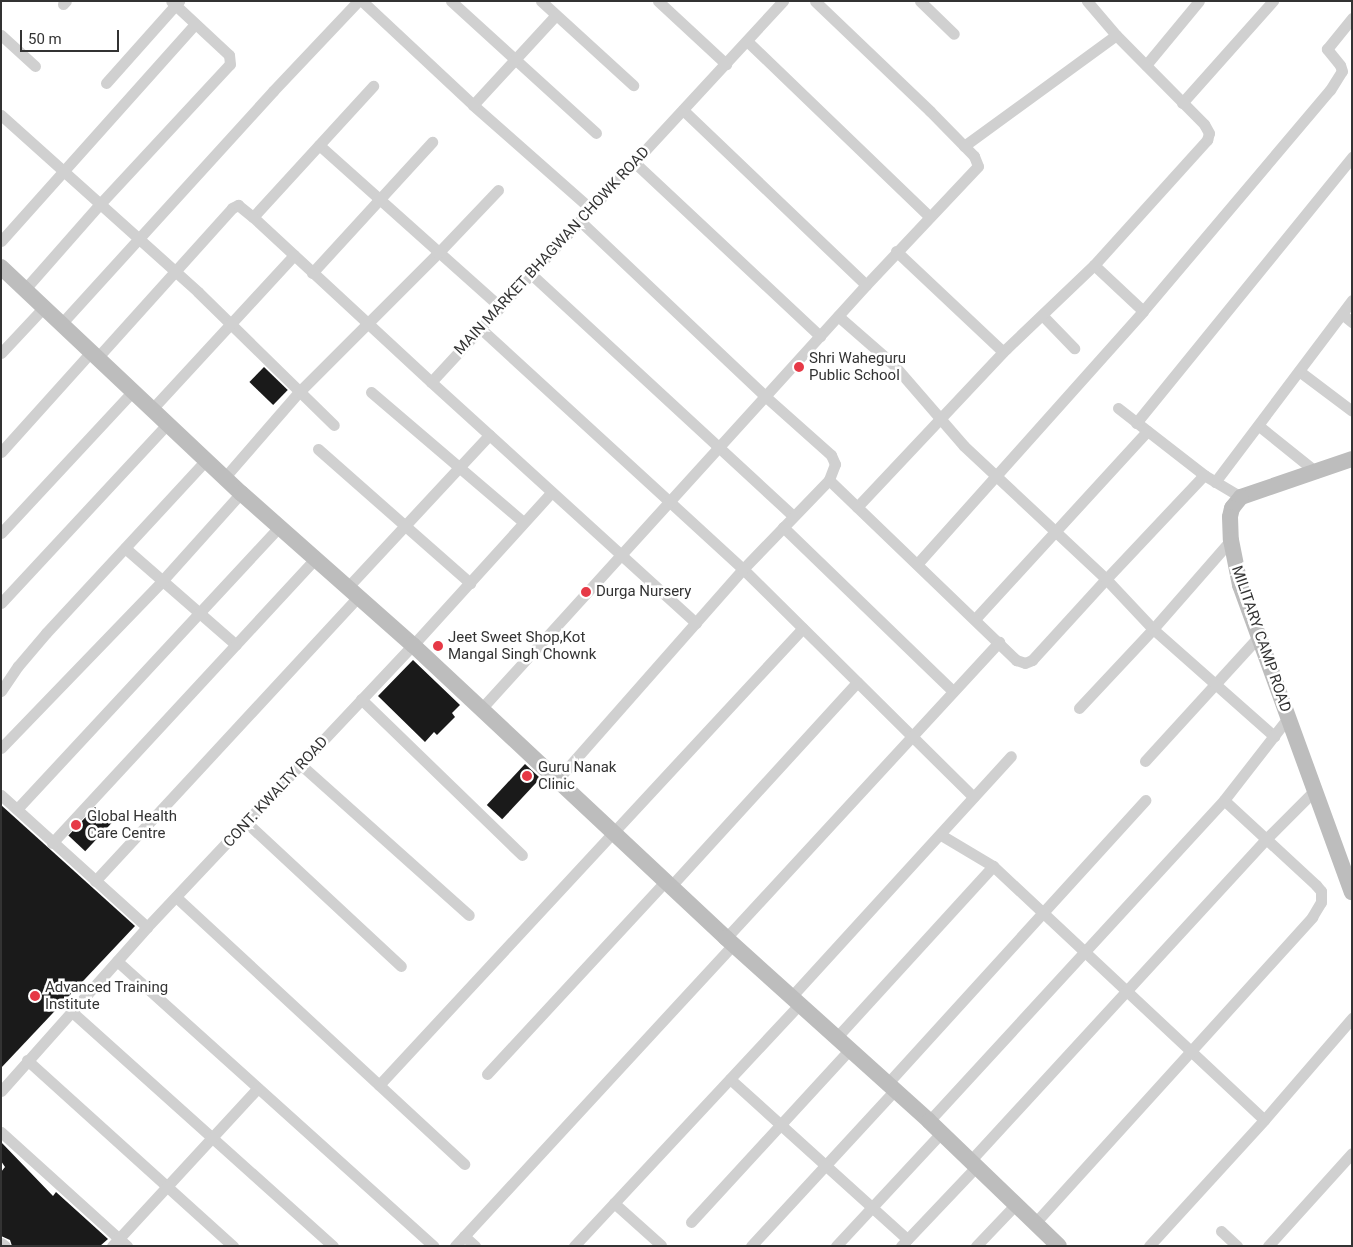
<!DOCTYPE html>
<html>
<head>
<meta charset="utf-8">
<style>
  body { margin:0 }
  #map { position:relative; width:1353px; height:1247px; overflow:hidden; background:#fff; font-family:Roboto,sans-serif }
  div>[style] { position:absolute }
  [style*='--x'] { left:calc(var(--x)*1px); top:calc(var(--y)*1px); width:calc(var(--w)*1px); rotate:calc(var(--a)*1deg) }
  .building>* { inset:0; background:#1a1a1a; transform-origin:0 0 }
  .street>* { height:11px; margin:-5.5px; padding:0 5.5px; transform-origin:5.5px; border-radius:5.5px; background:#d0d0d0 }
  .secondary>* { height:16px; margin:-8px; padding:0 8px; transform-origin:8px; border-radius:8px; background:#bdbdbd }
  .dots>* { width:14px; height:14px; translate:-50% -50%; box-sizing:border-box; border:2px solid #fff; border-radius:50% }
  span { translate:-50% -50%; white-space:nowrap; text-align:center; line-height:1.15; -webkit-text-stroke:5px #fff; paint-order:stroke }
  .street-label { font-size:15px; color:#333 }
  .poi-label { font-size:15px; color:#333 }
  .left { translate:0 -50%; text-align:left }
  .frame { position:absolute; inset:0; border:2px solid #333; pointer-events:none }
  .scale { position:absolute; left:20px; top:30px; width:99px; height:22px; box-sizing:border-box; border:2px solid #333; border-top:0; padding-left:6px; font-size:15px; line-height:18px; white-space:nowrap; color:#333; -webkit-text-stroke:4px #fff; paint-order:stroke }
</style>
</head>
<body>
<div id="map">
  <div class="building">
    <div style="left:264px;top:367px;width:33px;height:21px;rotate:44deg"></div>
    <div style="clip-path:polygon(413px 660px,460px 705px,452px 713px,455px 717px,437px 735px,434px 732px,425px 742px,378px 696px)"></div>
    <div style="left:525px;top:764px;width:21px;height:56px;rotate:43deg"></div>
    <div style="clip-path:polygon(1px 805px,135px 926px,1px 1068px)"></div>
    <div style="left:95px;top:807px;width:23px;height:39px;rotate:43deg"></div>
    <div style="clip-path:polygon(1px 1142px,53px 1196px,56px 1192px,108px 1239px,100px 1246px,12px 1246px,10px 1240px,1px 1236px,1px 1172px,5px 1167px,1px 1161px)"></div>
  </div>
  <div class="street">
    <div style="--x:362;--y:1;--w:152;--a:43.1"></div>
    <div style="--x:473;--y:105;--w:157;--a:41.4"></div>
    <div style="--x:451;--y:1;--w:196;--a:42.3"></div>
    <div style="--x:541;--y:1;--w:125;--a:42.4"></div>
    <div style="--x:658;--y:1;--w:93;--a:42.8"></div>
    <div style="--x:920;--y:1;--w:47;--a:44.1"></div>
    <div style="--x:63;--y:4;--w:4;--a:-45"></div>
    <div style="--x:1;--y:35;--w:46;--a:42.4"></div>
    <div style="--x:747;--y:41;--w:252;--a:43.9"></div>
    <div style="--x:1146;--y:65;--w:83;--a:-50.4"></div>
    <div style="--x:106;--y:83;--w:110;--a:-48.3"></div>
    <div style="--x:1182;--y:103;--w:137;--a:-48.3"></div>
    <div style="--x:473;--y:105;--w:122;--a:-47.3"></div>
    <div style="--x:683;--y:110;--w:253;--a:43.7"></div>
    <div style="--x:1;--y:115;--w:265;--a:41.9"></div>
    <div style="--x:198;--y:292;--w:190;--a:44.4"></div>
    <div style="--x:319;--y:145;--w:243;--a:41.8"></div>
    <div style="--x:964;--y:146;--w:188;--a:-36.1"></div>
    <div style="--x:634;--y:162;--w:255;--a:43.1"></div>
    <div style="--x:253;--y:217;--w:178;--a:-47.5"></div>
    <div style="--x:580;--y:221;--w:256;--a:43.4"></div>
    <div style="--x:766;--y:397;--w:87;--a:41.7"></div>
    <div style="--x:831;--y:455;--w:10;--a:66"></div>
    <div style="--x:835;--y:464;--w:17;--a:111"></div>
    <div style="--x:1;--y:241;--w:291;--a:-48.2"></div>
    <div style="--x:896;--y:251;--w:147;--a:43.3"></div>
    <div style="--x:1094;--y:265;--w:67;--a:43.2"></div>
    <div style="--x:312;--y:273;--w:178;--a:-47.5"></div>
    <div style="--x:531;--y:274;--w:357;--a:42.7"></div>
    <div style="--x:25;--y:289;--w:112;--a:-48.6"></div>
    <div style="--x:99;--y:205;--w:192;--a:-47.1"></div>
    <div style="--x:230;--y:64;--w:9;--a:-96"></div>
    <div style="--x:229;--y:55;--w:79;--a:-137"></div>
    <div style="--x:1342;--y:314;--w:13;--a:39"></div>
    <div style="--x:838;--y:316;--w:73;--a:41.1"></div>
    <div style="--x:893;--y:364;--w:108;--a:49.1"></div>
    <div style="--x:964;--y:446;--w:195;--a:43.1"></div>
    <div style="--x:1106;--y:579;--w:143;--a:-46.7"></div>
    <div style="--x:1043;--y:316;--w:45;--a:45.9"></div>
    <div style="--x:62;--y:323;--w:314;--a:-47.7"></div>
    <div style="--x:273;--y:91;--w:124;--a:-46.6"></div>
    <div style="--x:480;--y:328;--w:357;--a:42.5"></div>
    <div style="--x:743;--y:569;--w:324;--a:44.7"></div>
    <div style="--x:1;--y:353;--w:63;--a:-46.9"></div>
    <div style="--x:98;--y:357;--w:200;--a:-48"></div>
    <div style="--x:232;--y:208;--w:7;--a:-27"></div>
    <div style="--x:238;--y:205;--w:19;--a:39"></div>
    <div style="--x:253;--y:217;--w:243;--a:42.8"></div>
    <div style="--x:1299;--y:371;--w:66;--a:37"></div>
    <div style="--x:371;--y:392;--w:200;--a:40.5"></div>
    <div style="--x:153;--y:408;--w:208;--a:-47.3"></div>
    <div style="--x:1118;--y:408;--w:109;--a:37.9"></div>
    <div style="--x:1204;--y:475;--w:43;--a:30.7"></div>
    <div style="--x:1136;--y:423;--w:343;--a:-50.9"></div>
    <div style="--x:1259;--y:426;--w:72;--a:38.8"></div>
    <div style="--x:318;--y:449;--w:203;--a:41.4"></div>
    <div style="--x:1;--y:452;--w:136;--a:-48"></div>
    <div style="--x:225;--y:477;--w:113;--a:-49"></div>
    <div style="--x:299;--y:392;--w:197;--a:-45"></div>
    <div style="--x:438;--y:253;--w:87;--a:-46.4"></div>
    <div style="--x:1215;--y:482;--w:228;--a:-53"></div>
    <div style="--x:857;--y:507;--w:217;--a:-46.7"></div>
    <div style="--x:1006;--y:349;--w:122;--a:-43.7"></div>
    <div style="--x:1094;--y:265;--w:169;--a:-47.9"></div>
    <div style="--x:1207;--y:140;--w:7;--a:-74"></div>
    <div style="--x:1209;--y:133;--w:10;--a:-119"></div>
    <div style="--x:1204;--y:124;--w:125;--a:-134.7"></div>
    <div style="--x:1116;--y:35;--w:45;--a:-130.5"></div>
    <div style="--x:783;--y:527;--w:236;--a:44"></div>
    <div style="--x:1;--y:533;--w:195;--a:-47.1"></div>
    <div style="--x:125;--y:548;--w:147;--a:41.1"></div>
    <div style="--x:918;--y:563;--w:338;--a:-48.2"></div>
    <div style="--x:1143;--y:311;--w:289;--a:-49.8"></div>
    <div style="--x:1330;--y:90;--w:22;--a:-58"></div>
    <div style="--x:1342;--y:71;--w:6;--a:-108"></div>
    <div style="--x:1340;--y:65;--w:21;--a:-129"></div>
    <div style="--x:1327;--y:49;--w:40;--a:-51"></div>
    <div style="--x:347;--y:588;--w:209;--a:-47.1"></div>
    <div style="--x:1;--y:603;--w:246;--a:-47.1"></div>
    <div style="--x:975;--y:619;--w:255;--a:-47.5"></div>
    <div style="--x:696;--y:623;--w:358;--a:-137.7"></div>
    <div style="--x:431;--y:382;--w:519;--a:-47.27"></div>
    <div style="--x:1;--y:691;--w:30;--a:-56"></div>
    <div style="--x:18;--y:666;--w:43;--a:-49.7"></div>
    <div style="--x:46;--y:633;--w:237;--a:-47.2"></div>
    <div style="--x:361;--y:699;--w:224;--a:44.1"></div>
    <div style="--x:1079;--y:708;--w:108;--a:-46.9"></div>
    <div style="--x:1153;--y:629;--w:118;--a:-48.8"></div>
    <div style="--x:481;--y:709;--w:573;--a:-47.76"></div>
    <div style="--x:866;--y:285;--w:163;--a:-46.7"></div>
    <div style="--x:978;--y:166;--w:11;--a:-112"></div>
    <div style="--x:974;--y:156;--w:63;--a:-134.4"></div>
    <div style="--x:930;--y:111;--w:159;--a:-136.3"></div>
    <div style="--x:1;--y:748;--w:232;--a:-46"></div>
    <div style="--x:162;--y:581;--w:118;--a:-48.1"></div>
    <div style="--x:1145;--y:761;--w:169;--a:-47.6"></div>
    <div style="--x:301;--y:765;--w:225;--a:41.8"></div>
    <div style="--x:557;--y:780;--w:281;--a:-48.6"></div>
    <div style="--x:743;--y:569;--w:124;--a:-46"></div>
    <div style="--x:829;--y:480;--w:260;--a:43.9"></div>
    <div style="--x:1016;--y:660;--w:9;--a:18"></div>
    <div style="--x:1025;--y:663;--w:8;--a:-23"></div>
    <div style="--x:1032;--y:660;--w:110;--a:-47.6"></div>
    <div style="--x:1106;--y:579;--w:69;--a:46.8"></div>
    <div style="--x:1153;--y:629;--w:162;--a:41.5"></div>
    <div style="--x:1;--y:795;--w:197;--a:42.1"></div>
    <div style="--x:17;--y:809;--w:385;--a:-47.1"></div>
    <div style="--x:247;--y:823;--w:210;--a:42.9"></div>
    <div style="--x:941;--y:835;--w:61;--a:30.8"></div>
    <div style="--x:993;--y:866;--w:371;--a:43.1"></div>
    <div style="--x:52;--y:843;--w:387;--a:-47.2"></div>
    <div style="--x:95;--y:881;--w:386;--a:-47.2"></div>
    <div style="--x:671;--y:886;--w:276;--a:-47.6"></div>
    <div style="--x:176;--y:897;--w:393;--a:42.8"></div>
    <div style="--x:726;--y:938;--w:403;--a:-47.3"></div>
    <div style="--x:117;--y:961;--w:426;--a:42"></div>
    <div style="--x:791;--y:997;--w:326;--a:-47.6"></div>
    <div style="--x:71;--y:1011;--w:352;--a:41.9"></div>
    <div style="--x:836;--y:1038;--w:233;--a:-47.6"></div>
    <div style="--x:27;--y:1060;--w:278;--a:42.1"></div>
    <div style="--x:487;--y:1074;--w:263;--a:-47.2"></div>
    <div style="--x:730;--y:1079;--w:239;--a:42.1"></div>
    <div style="--x:887;--y:1084;--w:384;--a:-47.7"></div>
    <div style="--x:379;--y:1085;--w:623;--a:-47.15"></div>
    <div style="--x:1;--y:1091;--w:220;--a:-48.3"></div>
    <div style="--x:147;--y:927;--w:388;--a:-46.7"></div>
    <div style="--x:413;--y:645;--w:205;--a:-47.8"></div>
    <div style="--x:929;--y:1121;--w:436;--a:-47.4"></div>
    <div style="--x:1224;--y:800;--w:98;--a:-52.1"></div>
    <div style="--x:1;--y:1132;--w:170;--a:42.1"></div>
    <div style="--x:971;--y:1160;--w:437;--a:-47.4"></div>
    <div style="--x:1267;--y:838;--w:68;--a:-45"></div>
    <div style="--x:614;--y:1203;--w:63;--a:41.8"></div>
    <div style="--x:691;--y:1222;--w:234;--a:-47.4"></div>
    <div style="--x:1035;--y:1223;--w:413;--a:-47.8"></div>
    <div style="--x:1312;--y:917;--w:17;--a:-59"></div>
    <div style="--x:1321;--y:902;--w:11;--a:-90"></div>
    <div style="--x:1321;--y:891;--w:8;--a:-130"></div>
    <div style="--x:1316;--y:885;--w:125;--a:-137.3"></div>
    <div style="--x:1221;--y:1231;--w:22;--a:43"></div>
    <div style="--x:464;--y:1236;--w:15;--a:42"></div>
    <div style="--x:1;--y:1243;--w:5;--a:37"></div>
    <div style="--x:112;--y:1246;--w:214;--a:-47.3"></div>
    <div style="--x:455;--y:1246;--w:410;--a:-47.3"></div>
    <div style="--x:574;--y:1246;--w:330;--a:-47"></div>
    <div style="--x:751;--y:1246;--w:212;--a:-47.3"></div>
    <div style="--x:836;--y:1246;--w:154;--a:-47.1"></div>
    <div style="--x:901;--y:1246;--w:110;--a:-46.5"></div>
    <div style="--x:976;--y:1246;--w:58;--a:-46.4"></div>
    <div style="--x:1149;--y:1246;--w:171;--a:-47.6"></div>
    <div style="--x:1264;--y:1120;--w:135;--a:-49.2"></div>
    <div style="--x:1268;--y:1246;--w:125;--a:-47.9"></div>
  </div>
  <div class="secondary">
    <div style="--x:1;--y:267;--w:330;--a:43.3"></div>
    <div style="--x:241;--y:493;--w:230;--a:41.5"></div>
    <div style="--x:413;--y:645;--w:429;--a:43.1"></div>
    <div style="--x:726;--y:938;--w:273;--a:42"></div>
    <div style="--x:929;--y:1121;--w:180;--a:43.9"></div>
    <div style="--x:1352;--y:459;--w:117;--a:161.1"></div>
    <div style="--x:1241;--y:497;--w:14;--a:129"></div>
    <div style="--x:1232;--y:508;--w:9;--a:103"></div>
    <div style="--x:1230;--y:517;--w:23;--a:88"></div>
    <div style="--x:1231;--y:540;--w:46;--a:78.7"></div>
    <div style="--x:1240;--y:585;--w:327;--a:70"></div>
  </div>
  <div class="dots">
    <div style="left:799px;top:367px;background:#e63946"></div>
    <div style="left:586px;top:592px;background:#e63946"></div>
    <div style="left:438px;top:646px;background:#e63946"></div>
    <div style="left:527px;top:776px;background:#e63946"></div>
    <div style="left:76px;top:825px;background:#e63946"></div>
    <div style="left:35px;top:996px;background:#e63946"></div>
  </div>
  <div class="street-label">
    <span style="left:552px;top:251px;rotate:-47deg">MAIN MARKET BHAGWAN CHOWK ROAD</span>
    <span style="left:1261px;top:639px;rotate:71deg">MILITARY CAMP ROAD</span>
    <span style="left:276px;top:792px;rotate:-47deg">CONT. KWALTY ROAD</span>
  </div>
  <div class="poi-label">
    <span class="left" style="left:809px;top:367px">Shri Waheguru<br>Public School</span>
    <span class="left" style="left:596px;top:592px">Durga Nursery</span>
    <span class="left" style="left:448px;top:646px">Jeet Sweet Shop,Kot<br>Mangal Singh Chownk</span>
    <span class="left" style="left:538px;top:776px">Guru Nanak<br>Clinic</span>
    <span class="left" style="left:87px;top:825px">Global Health<br>Care Centre</span>
    <span class="left" style="left:45px;top:996px">Advanced Training<br>Institute</span>
  </div>
  <div class="frame"></div>
  <div class="scale">50 m</div>
</div>
</body>
</html>
